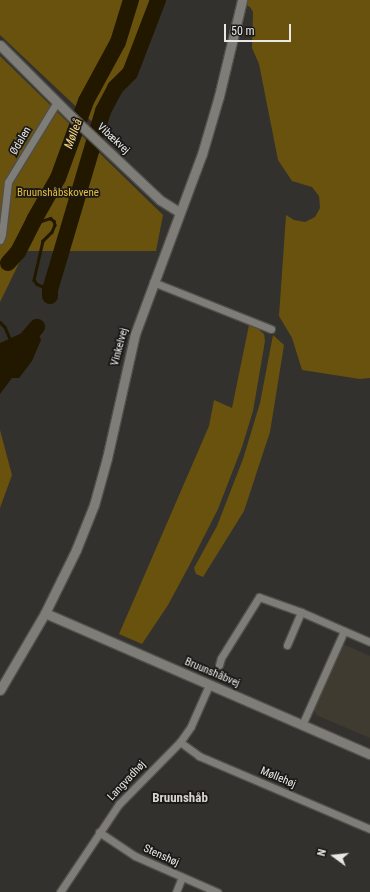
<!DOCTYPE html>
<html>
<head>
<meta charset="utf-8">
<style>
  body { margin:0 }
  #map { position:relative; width:370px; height:892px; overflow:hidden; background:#33312d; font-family:"Roboto Condensed",sans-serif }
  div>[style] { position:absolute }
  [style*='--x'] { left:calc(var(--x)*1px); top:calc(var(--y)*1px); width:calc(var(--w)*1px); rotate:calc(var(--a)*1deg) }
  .built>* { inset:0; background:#3f3b30 }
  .green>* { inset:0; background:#68520d }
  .water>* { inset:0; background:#221800 }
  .stream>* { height:2.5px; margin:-1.25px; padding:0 1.25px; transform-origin:1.25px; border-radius:1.25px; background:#221800 }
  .river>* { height:16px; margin:-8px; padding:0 8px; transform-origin:8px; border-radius:8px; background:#221800 }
  .roads { filter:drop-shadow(1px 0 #514f4b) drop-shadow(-1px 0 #514f4b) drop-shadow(0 1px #514f4b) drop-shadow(0 -1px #514f4b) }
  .minor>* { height:7px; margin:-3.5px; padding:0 3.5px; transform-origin:3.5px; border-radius:3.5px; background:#7f7d77 }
  .tertiary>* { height:9px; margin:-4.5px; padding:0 4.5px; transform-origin:4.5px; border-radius:4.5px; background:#7f7d77 }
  span { translate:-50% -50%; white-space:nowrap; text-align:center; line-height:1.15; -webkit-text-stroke:3.5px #1a1917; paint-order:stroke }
  .street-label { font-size:11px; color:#eae8e5 }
  .park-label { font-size:11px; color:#e8bd39 }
  .water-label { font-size:12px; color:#fad77a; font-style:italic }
  .quarter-label { font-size:13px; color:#d8d5cf; font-weight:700 }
  .north { position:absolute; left:314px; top:836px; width:40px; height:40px; -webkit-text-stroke:3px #1a1917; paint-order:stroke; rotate:285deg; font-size:11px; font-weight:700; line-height:16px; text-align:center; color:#eae8e5 }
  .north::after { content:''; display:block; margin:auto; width:14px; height:18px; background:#eae8e5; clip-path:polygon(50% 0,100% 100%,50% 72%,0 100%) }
  .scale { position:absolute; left:224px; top:24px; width:67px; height:18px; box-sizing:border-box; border:2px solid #eae8e5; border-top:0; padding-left:5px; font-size:12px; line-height:14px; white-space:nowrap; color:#eae8e5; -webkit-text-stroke:3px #1a1917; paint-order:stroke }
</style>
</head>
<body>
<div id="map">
  <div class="built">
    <div style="clip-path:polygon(343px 644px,370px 656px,370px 738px,316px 715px,314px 707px)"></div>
  </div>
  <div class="green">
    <div style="clip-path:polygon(0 0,150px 0,102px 131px,0 35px)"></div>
    <div style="clip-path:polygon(247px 0,370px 0,370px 378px,360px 379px,302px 370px,292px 338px,279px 316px,286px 215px,294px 220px,305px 222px,315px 217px,320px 208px,319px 196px,312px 187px,292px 181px,278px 160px,259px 64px,252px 48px,253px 12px,250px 7px,246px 5px)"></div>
    <div style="clip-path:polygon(0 56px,163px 215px,156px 251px,25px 251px,0 302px)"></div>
    <div style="clip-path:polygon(249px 325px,258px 329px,264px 334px,265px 341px,253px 411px,242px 447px,218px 509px,189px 566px,168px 605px,142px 644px,119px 634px,209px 426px,214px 400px,232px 408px)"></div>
    <div style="clip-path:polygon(273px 335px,284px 345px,270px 432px,244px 511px,203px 577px,196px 574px,194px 568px,217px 526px,243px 459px,260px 403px)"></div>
    <div style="clip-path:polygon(0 430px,12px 475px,0 508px)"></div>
  </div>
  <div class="water">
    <div style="clip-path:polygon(31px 329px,38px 332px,41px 340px,32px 361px,19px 378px,12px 378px,0 394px,0 343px)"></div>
  </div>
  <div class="stream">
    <div style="--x:34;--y:220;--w:4;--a:27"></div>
    <div style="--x:38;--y:222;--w:13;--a:-18"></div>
    <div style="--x:50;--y:218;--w:5;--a:37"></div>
    <div style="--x:54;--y:221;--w:4;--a:76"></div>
    <div style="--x:55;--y:225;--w:8;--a:113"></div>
    <div style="--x:52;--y:232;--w:13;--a:135"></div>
    <div style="--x:43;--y:241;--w:40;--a:103"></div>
    <div style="--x:34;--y:280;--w:5;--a:53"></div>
    <div style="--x:37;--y:284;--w:14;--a:25"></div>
    <div style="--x:0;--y:322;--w:7;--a:45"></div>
    <div style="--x:5;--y:327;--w:15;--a:67"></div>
  </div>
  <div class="river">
    <div style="--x:8;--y:263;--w:15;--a:-48"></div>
    <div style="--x:18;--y:252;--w:36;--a:-63"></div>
    <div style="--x:34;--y:220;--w:48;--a:-60.3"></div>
    <div style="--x:58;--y:178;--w:82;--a:-70"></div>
    <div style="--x:86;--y:101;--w:67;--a:-61.5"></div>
    <div style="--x:118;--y:42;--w:44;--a:-72.8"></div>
    <div style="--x:50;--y:296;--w:6;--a:-90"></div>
    <div style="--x:50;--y:290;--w:187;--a:-73.5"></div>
    <div style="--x:103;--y:111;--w:26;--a:-62"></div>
    <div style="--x:115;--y:88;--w:21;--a:-45"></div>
    <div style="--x:130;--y:73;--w:78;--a:-69"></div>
    <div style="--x:0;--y:370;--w:57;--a:-49.3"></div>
  </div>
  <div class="roads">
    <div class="minor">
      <div style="--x:0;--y:240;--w:6;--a:-72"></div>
      <div style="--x:2;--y:234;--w:52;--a:-83.4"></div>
      <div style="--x:8;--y:182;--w:94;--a:-58.5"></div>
      <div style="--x:153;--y:282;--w:127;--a:21.7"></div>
      <div style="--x:287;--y:645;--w:36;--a:-67"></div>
      <div style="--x:219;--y:665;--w:7;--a:-74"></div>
      <div style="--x:221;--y:658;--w:72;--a:-58.1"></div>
      <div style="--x:259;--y:597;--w:45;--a:19.7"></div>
      <div style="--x:301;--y:612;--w:75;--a:23.5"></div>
      <div style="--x:302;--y:725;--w:103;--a:-65.9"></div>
      <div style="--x:180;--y:742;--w:24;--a:36"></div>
      <div style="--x:199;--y:756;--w:186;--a:23.1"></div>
      <div style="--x:99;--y:832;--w:43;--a:33.7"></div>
      <div style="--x:135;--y:856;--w:90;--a:23.7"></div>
      <div style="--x:60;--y:892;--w:106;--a:-56.2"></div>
      <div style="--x:119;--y:804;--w:87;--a:-45.5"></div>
      <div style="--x:180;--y:742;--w:19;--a:-55"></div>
      <div style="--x:191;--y:726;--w:45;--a:-66.3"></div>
      <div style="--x:176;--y:892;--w:16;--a:-68"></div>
    </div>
    <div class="tertiary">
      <div style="--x:0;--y:45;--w:100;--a:45"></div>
      <div style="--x:71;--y:116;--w:122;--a:43.3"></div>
      <div style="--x:160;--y:200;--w:22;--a:32"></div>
      <div style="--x:45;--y:613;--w:354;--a:23.5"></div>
      <div style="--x:0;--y:690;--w:89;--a:-59.7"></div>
      <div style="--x:45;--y:613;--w:70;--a:-63.8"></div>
      <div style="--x:76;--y:550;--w:48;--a:-68.2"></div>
      <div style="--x:94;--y:505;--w:49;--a:-74.5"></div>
      <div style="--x:107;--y:458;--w:127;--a:-77.3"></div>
      <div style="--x:135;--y:334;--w:192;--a:-69.6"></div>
      <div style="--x:202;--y:154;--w:60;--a:-73.7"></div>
      <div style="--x:219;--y:96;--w:99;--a:-76.5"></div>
    </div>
  </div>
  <div class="street-label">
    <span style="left:113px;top:139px;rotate:43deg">Vibækvej</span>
    <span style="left:21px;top:141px;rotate:-59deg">Ødalen</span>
    <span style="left:120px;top:347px;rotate:-75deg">Vinkelvej</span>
    <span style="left:212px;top:673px;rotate:23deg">Bruunshåbvej</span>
    <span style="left:278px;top:778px;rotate:23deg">Møllehøj</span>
    <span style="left:127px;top:781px;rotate:-47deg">Langvadhøj</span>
    <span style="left:161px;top:856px;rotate:24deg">Stenshøj</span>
  </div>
  <div class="park-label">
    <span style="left:58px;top:193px">Bruunshåbskovene</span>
  </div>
  <div class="water-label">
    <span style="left:74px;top:134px;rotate:-70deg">Mølleå</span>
  </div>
  <div class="quarter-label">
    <span style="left:180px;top:798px">Bruunshåb</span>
  </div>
  <div class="north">N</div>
  <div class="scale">50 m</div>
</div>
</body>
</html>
